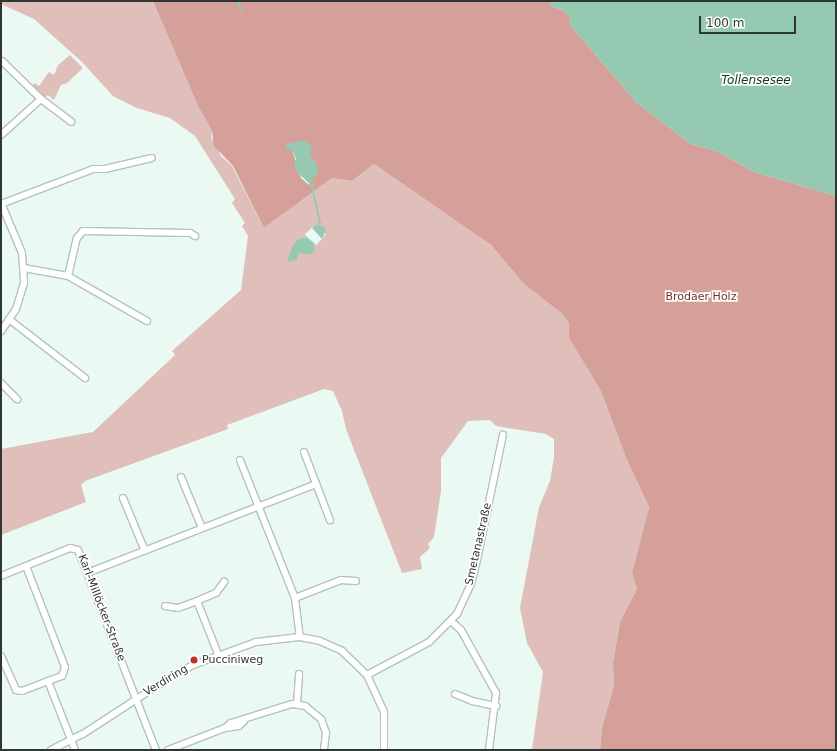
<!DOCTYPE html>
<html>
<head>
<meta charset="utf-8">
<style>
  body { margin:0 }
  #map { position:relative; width:837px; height:751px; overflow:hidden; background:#eaf9f2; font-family:"DejaVu Sans",sans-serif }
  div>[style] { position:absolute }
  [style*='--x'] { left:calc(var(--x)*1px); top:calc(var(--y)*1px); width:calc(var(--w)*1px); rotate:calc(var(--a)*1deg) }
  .green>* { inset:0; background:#e0beb9 }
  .forest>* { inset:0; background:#d4a099 }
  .water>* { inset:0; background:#96c9b1 }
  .stream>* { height:2px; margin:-1px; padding:0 1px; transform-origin:1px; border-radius:1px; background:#96c9b1 }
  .roads { filter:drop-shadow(1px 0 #b4c2bb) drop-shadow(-1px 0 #b4c2bb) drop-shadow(0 1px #b4c2bb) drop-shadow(0 -1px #b4c2bb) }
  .minor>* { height:6px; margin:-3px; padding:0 3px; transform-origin:3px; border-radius:3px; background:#fff }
  .dots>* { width:11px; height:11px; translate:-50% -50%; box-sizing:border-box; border:2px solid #fff; border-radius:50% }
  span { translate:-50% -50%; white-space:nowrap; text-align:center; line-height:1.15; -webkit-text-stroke:3.5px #fff; paint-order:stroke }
  .park-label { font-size:11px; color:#72322b }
  .street-label { font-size:11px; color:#303633 }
  .poi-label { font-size:11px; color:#303633 }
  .left { translate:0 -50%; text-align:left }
  .water-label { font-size:12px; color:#0c3828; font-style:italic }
  .frame { position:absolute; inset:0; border:2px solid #303633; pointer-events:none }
  .scale { position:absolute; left:699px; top:16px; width:97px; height:18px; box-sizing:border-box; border:2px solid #303633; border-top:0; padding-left:5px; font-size:12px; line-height:14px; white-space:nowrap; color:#303633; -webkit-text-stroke:3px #fff; paint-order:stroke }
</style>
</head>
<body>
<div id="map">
  <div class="green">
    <div style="clip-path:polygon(evenodd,1px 1px,153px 1px,198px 106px,212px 131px,211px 137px,221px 156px,232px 166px,264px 228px,332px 178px,352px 181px,374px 164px,491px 245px,524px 284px,561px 313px,569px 323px,569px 338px,601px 391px,627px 460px,649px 507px,632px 573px,637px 589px,620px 622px,613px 663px,614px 685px,602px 728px,600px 750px,532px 750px,543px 672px,527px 643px,520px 608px,539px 507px,550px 481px,554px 457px,554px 439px,546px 434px,496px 426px,490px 420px,468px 421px,441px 458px,441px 491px,434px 537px,428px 544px,430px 548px,420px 557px,422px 569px,402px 573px,346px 429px,342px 411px,333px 391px,324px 389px,227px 425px,228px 429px,85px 481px,81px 485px,86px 502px,1px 535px,1px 449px,93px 432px,175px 355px,172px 351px,241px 290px,248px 236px,242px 226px,245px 223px,232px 203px,235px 199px,195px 136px,170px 118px,137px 108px,113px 96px,82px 62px,34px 19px,1px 4px,1px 1px,316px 224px,326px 234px,322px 239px,316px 245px,314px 243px,315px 248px,298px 253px,293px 259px,293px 245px,298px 239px,307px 237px,305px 234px,316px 224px)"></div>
    <div style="clip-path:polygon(70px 55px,83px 68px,67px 83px,61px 85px,54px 100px,48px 95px,44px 99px,31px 87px,35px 83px,39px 86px,49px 72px,54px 75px,58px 65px)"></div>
  </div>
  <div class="forest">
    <div style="clip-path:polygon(evenodd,153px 1px,550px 1px,552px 7px,561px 9px,569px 16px,571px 26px,637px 103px,691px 144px,717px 151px,754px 172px,836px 196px,836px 750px,600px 750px,602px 728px,614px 685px,613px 663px,620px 622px,637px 589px,632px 573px,649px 507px,627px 460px,601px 391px,569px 338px,569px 323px,561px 313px,524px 284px,491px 245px,374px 164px,352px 181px,332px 178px,264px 228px,233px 166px,214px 146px,212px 131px,198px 106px,153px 1px,292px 150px,315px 161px,309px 185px,301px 178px,292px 150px)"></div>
  </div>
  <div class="water">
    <div style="clip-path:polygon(550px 1px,836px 1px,836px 196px,754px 172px,717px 151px,691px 144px,637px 103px,571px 26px,569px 16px,561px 9px,552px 7px)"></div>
    <div style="clip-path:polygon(303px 140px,311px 145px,310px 156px,315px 161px,318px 169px,316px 176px,311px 178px,314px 185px,312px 186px,297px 172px,294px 164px,296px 159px,292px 150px,286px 149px,285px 145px)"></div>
    <div style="clip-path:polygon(316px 224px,324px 227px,326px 230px,322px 239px,312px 228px)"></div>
    <div style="clip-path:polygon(307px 237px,314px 243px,315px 248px,312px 254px,298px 253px,297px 260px,287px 262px,293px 245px,298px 239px)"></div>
  </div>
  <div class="stream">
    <div style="--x:238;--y:1;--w:10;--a:73"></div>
    <div style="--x:312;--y:186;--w:39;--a:78"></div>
  </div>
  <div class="roads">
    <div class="minor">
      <div style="--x:2;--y:61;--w:54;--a:44.3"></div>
      <div style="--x:41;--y:99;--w:38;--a:37"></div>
      <div style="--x:1;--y:135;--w:54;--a:-42"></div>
      <div style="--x:1;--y:203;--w:54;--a:67.2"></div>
      <div style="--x:22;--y:253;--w:30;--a:86"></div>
      <div style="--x:24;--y:283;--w:27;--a:107"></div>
      <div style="--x:16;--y:309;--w:27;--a:124"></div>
      <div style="--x:1;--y:204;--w:98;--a:-20.8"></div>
      <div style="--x:93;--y:169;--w:12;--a:0"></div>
      <div style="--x:105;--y:169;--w:48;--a:-13.2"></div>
      <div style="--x:24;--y:268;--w:45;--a:10.3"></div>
      <div style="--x:68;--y:276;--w:91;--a:29.7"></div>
      <div style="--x:68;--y:276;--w:39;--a:-77"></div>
      <div style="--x:77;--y:238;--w:9;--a:-49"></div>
      <div style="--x:83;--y:231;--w:107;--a:1.1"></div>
      <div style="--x:190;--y:233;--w:6;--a:31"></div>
      <div style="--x:10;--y:320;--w:95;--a:37.7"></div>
      <div style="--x:1;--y:383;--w:23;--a:45"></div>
      <div style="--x:304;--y:452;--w:73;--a:69.1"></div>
      <div style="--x:240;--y:460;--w:149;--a:68.3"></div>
      <div style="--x:295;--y:598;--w:39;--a:83"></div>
      <div style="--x:181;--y:477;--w:55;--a:67.6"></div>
      <div style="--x:123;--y:498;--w:57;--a:67.5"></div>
      <div style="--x:26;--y:566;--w:108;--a:68.9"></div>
      <div style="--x:65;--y:667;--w:9;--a:108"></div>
      <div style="--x:62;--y:676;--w:15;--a:160"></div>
      <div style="--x:48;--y:681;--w:74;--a:68.6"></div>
      <div style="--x:87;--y:573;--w:246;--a:-21.2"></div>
      <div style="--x:1;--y:576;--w:74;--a:-22.1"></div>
      <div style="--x:70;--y:548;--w:8;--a:14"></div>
      <div style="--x:78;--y:550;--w:215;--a:68.7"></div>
      <div style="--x:295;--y:598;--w:49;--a:-21.4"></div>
      <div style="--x:341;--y:580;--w:15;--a:4"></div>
      <div style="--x:197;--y:601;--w:57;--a:68.4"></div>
      <div style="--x:165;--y:606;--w:13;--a:9"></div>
      <div style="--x:178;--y:608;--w:20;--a:-20"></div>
      <div style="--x:197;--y:601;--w:21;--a:-23"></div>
      <div style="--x:216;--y:593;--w:14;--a:-54"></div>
      <div style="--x:452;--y:622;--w:12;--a:42"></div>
      <div style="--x:461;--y:630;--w:72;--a:60.9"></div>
      <div style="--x:496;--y:693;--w:57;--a:97"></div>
      <div style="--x:1;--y:656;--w:37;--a:66"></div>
      <div style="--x:16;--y:690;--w:6;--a:9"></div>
      <div style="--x:22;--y:691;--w:28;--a:-21"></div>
      <div style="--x:367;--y:675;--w:70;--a:-28"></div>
      <div style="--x:429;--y:642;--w:40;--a:-45"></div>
      <div style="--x:457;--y:614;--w:33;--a:-65"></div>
      <div style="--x:471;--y:584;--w:25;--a:-76"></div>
      <div style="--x:477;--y:560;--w:128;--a:-78.3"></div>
      <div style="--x:455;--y:694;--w:18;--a:22"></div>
      <div style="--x:472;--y:701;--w:25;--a:12"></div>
      <div style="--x:297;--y:704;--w:30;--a:-86"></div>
      <div style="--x:225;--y:728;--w:14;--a:-8"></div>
      <div style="--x:239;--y:726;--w:7;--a:-45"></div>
      <div style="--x:51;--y:750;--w:36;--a:-27"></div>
      <div style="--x:83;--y:734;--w:99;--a:-33"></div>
      <div style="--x:166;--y:680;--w:31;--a:-29"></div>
      <div style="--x:193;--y:665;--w:67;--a:-20.1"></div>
      <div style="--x:256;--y:642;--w:44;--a:-6.5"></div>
      <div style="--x:300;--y:637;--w:20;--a:11"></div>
      <div style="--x:320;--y:641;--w:24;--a:24"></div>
      <div style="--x:342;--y:651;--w:35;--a:44"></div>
      <div style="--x:367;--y:675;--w:41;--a:65.3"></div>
      <div style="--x:384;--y:712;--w:38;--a:90"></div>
      <div style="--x:168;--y:750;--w:61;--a:-21.1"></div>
      <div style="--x:225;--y:728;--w:8;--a:-40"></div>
      <div style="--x:231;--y:723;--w:64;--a:-17.3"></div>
      <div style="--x:292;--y:704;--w:13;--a:9"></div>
      <div style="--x:305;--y:706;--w:21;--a:39"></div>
      <div style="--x:321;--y:719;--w:15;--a:70"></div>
      <div style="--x:326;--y:733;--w:17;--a:97"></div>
    </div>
  </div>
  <div class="dots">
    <div style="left:194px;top:660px;background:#bf3129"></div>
  </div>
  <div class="park-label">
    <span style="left:701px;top:297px">Brodaer Holz</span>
  </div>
  <div class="street-label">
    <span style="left:479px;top:544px;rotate:-77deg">Smetanastraße</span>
    <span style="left:101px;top:608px;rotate:69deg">Karl-Millöcker-Straße</span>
    <span style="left:166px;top:681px;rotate:-31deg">Verdiring</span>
  </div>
  <div class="poi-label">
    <span class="left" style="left:202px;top:660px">Pucciniweg</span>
  </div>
  <div class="water-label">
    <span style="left:756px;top:81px">Tollensesee</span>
  </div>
  <div class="frame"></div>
  <div class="scale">100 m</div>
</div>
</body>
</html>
